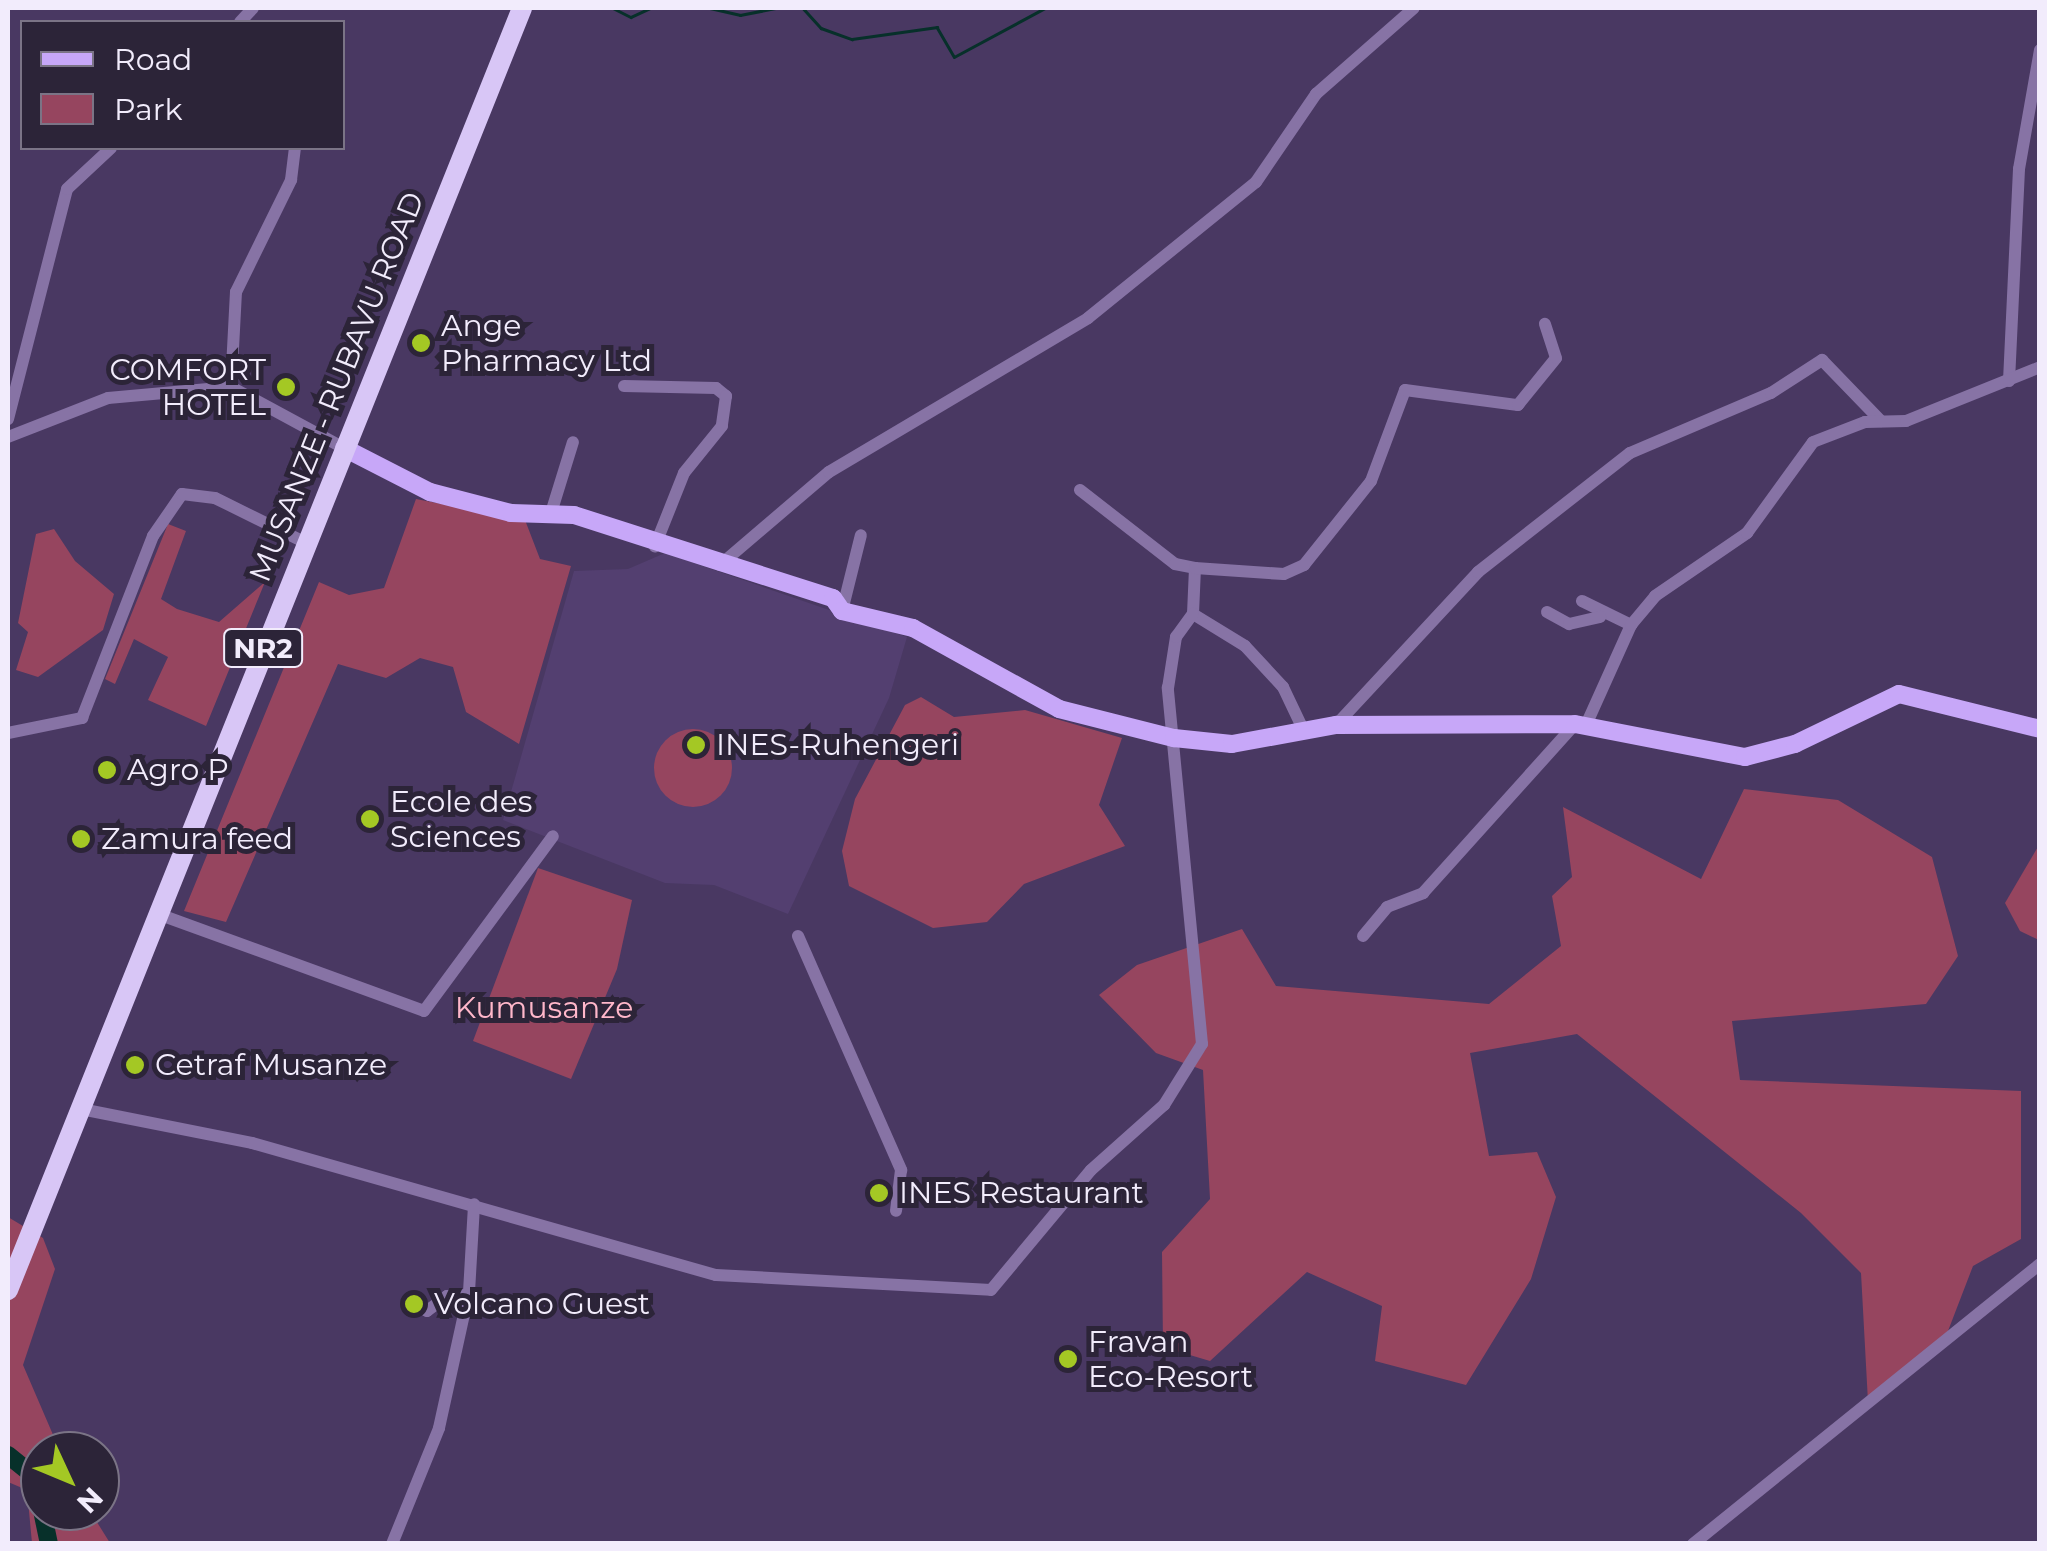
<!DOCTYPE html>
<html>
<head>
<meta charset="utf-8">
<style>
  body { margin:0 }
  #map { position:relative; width:2047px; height:1551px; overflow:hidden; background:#493862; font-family:Montserrat,sans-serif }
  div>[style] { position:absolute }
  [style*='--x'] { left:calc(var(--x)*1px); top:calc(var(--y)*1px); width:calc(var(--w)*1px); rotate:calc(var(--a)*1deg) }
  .built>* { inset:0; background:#533f70 }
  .green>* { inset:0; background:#96455f }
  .round { border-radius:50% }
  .stream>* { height:2.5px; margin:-1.25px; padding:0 1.25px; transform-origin:1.25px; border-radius:1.25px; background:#07302a }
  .river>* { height:18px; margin:-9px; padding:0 9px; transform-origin:9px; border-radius:9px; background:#07302a }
  .minor>* { height:12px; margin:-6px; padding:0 6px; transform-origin:6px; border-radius:6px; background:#8773a5 }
  .major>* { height:18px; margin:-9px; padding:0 9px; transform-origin:9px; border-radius:9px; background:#c7a7f8 }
  .highway>* { height:20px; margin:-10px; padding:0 10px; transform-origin:10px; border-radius:10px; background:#d8c6f6 }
  .dots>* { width:28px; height:28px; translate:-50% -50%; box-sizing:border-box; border:5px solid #2c2438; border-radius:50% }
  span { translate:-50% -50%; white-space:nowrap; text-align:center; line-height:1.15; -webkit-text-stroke:10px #2c2438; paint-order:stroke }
  .shield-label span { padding:2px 8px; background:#2c2438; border:2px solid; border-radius:8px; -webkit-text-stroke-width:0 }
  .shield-label { font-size:28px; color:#f2ecfc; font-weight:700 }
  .poi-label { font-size:30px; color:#f2ecfc }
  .left { translate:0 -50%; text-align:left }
  .right { translate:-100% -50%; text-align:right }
  .street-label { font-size:30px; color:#f2ecfc }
  .park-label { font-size:30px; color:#ffb7ca }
  .frame { position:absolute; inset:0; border:10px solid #f2ecfc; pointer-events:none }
  .legend { position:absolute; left:20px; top:20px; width:325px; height:130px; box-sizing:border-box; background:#2c2438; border:2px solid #7b7486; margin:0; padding:12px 18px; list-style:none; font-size:30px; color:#f2ecfc }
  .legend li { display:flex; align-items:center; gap:20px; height:50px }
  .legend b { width:50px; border:2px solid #7b7486 }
  .north { position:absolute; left:20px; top:1431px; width:100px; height:100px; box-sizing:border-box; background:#2c2438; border:2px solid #7b7486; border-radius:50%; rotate:134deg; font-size:28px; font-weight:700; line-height:40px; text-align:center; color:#f2ecfc }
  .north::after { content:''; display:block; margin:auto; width:35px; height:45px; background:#a4c824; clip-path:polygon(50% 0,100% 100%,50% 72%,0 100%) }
</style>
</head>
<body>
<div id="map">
  <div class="built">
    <div style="clip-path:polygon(665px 553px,907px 637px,889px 698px,788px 914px,714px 885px,665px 883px,503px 820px,574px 571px,628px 569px)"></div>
  </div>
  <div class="green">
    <div style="clip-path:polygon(416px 499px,525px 520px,540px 559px,571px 566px,519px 744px,466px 712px,453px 667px,420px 658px,386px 678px,338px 664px,226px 922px,184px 911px,319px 582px,349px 595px,384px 588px)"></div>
    <div style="clip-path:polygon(168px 524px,186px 531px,161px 599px,177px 609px,219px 622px,265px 582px,206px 726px,148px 700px,168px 657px,134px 639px,115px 684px,105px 679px)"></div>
    <div style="clip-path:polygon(54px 529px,75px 561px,114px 594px,103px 630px,38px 677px,16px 670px,28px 632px,18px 623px,36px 534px)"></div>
    <div style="clip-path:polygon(921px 697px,954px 717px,1025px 710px,1122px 738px,1099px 805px,1125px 846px,1024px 884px,987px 922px,933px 928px,849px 886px,842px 851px,855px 799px,905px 705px)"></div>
    <div class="round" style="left:654px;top:729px;width:78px;height:78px"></div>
    <div style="clip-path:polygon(1744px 789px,1838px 800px,1932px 857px,1958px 956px,1926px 1004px,1732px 1021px,1740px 1080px,2021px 1091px,2021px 1239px,1973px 1266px,1948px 1331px,1868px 1402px,1861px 1273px,1801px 1213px,1577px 1034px,1470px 1053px,1489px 1156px,1537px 1152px,1556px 1197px,1531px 1279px,1466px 1385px,1375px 1361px,1382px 1306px,1307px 1272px,1210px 1361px,1163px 1347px,1162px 1252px,1210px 1199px,1203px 1070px,1156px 1053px,1099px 995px,1137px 965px,1242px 929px,1276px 986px,1489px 1004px,1561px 946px,1552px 896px,1572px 877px,1563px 807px,1701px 879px)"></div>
    <div style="clip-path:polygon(2039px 845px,2039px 940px,2020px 931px,2005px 903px)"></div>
    <div style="clip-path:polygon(538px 868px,632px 900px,617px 969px,571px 1079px,473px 1041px)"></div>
    <div style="clip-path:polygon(8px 1217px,43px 1238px,55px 1269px,23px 1365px,60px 1451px,40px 1451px,40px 1511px,90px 1511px,110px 1543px,32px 1543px,27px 1490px,8px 1482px)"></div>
  </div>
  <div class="stream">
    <div style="--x:12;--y:8;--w:48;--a:0"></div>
    <div style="--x:154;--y:8;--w:2;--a:0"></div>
    <div style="--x:613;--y:8;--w:20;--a:27"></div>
    <div style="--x:631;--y:17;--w:21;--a:-25"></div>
    <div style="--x:710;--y:8;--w:31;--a:13"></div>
    <div style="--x:740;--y:15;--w:37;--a:-11"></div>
    <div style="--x:803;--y:8;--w:27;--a:48"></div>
    <div style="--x:821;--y:28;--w:33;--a:20"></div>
    <div style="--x:852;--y:39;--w:86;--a:-8"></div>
    <div style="--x:937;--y:27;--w:34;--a:60"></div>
    <div style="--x:954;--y:57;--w:103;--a:-28.3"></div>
  </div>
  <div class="river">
    <div style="--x:8;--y:1455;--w:35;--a:39"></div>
    <div style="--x:35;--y:1477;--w:68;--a:78.2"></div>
  </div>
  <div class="minor">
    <div style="--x:240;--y:22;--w:19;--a:-47"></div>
    <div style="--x:2009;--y:381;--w:212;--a:-87.3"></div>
    <div style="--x:2019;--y:169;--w:121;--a:-80"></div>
    <div style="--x:624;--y:386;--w:92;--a:1.2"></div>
    <div style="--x:716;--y:388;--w:13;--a:39"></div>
    <div style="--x:726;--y:396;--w:30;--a:98"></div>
    <div style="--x:722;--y:426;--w:60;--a:129"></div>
    <div style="--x:684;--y:473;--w:79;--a:111.7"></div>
    <div style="--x:231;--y:387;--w:95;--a:-87"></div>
    <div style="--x:236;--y:292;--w:125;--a:-63.8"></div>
    <div style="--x:291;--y:180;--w:32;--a:-83"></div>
    <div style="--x:8;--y:419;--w:237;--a:-75.6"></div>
    <div style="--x:67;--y:189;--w:60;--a:-43"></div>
    <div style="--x:8;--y:437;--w:107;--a:-21.3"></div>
    <div style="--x:108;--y:398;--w:123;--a:-5.1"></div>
    <div style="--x:231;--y:387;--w:128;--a:28.4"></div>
    <div style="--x:1080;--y:490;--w:120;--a:37.9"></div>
    <div style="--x:1175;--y:564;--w:20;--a:11"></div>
    <div style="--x:1195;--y:568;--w:46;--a:92.5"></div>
    <div style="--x:1193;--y:614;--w:61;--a:31.6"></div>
    <div style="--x:1245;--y:646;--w:56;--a:47.2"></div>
    <div style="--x:1283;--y:687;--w:44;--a:64.6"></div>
    <div style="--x:551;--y:513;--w:74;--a:-72.8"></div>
    <div style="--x:720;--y:565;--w:143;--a:-40.5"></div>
    <div style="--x:829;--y:472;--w:301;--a:-30.7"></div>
    <div style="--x:1088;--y:318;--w:216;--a:-39"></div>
    <div style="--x:1256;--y:182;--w:107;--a:-55.7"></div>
    <div style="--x:1316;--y:94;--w:130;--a:-41.3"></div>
    <div style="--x:1195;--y:568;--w:89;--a:3.9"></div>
    <div style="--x:1284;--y:574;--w:22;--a:-24"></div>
    <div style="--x:1304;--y:565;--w:107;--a:-51.4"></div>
    <div style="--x:1371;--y:481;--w:97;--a:-69.5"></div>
    <div style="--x:1405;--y:390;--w:114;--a:7.6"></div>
    <div style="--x:1518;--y:405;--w:60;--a:-51"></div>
    <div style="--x:1556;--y:358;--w:36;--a:-108"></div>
    <div style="--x:1582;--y:601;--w:55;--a:26.1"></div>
    <div style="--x:842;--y:611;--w:78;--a:-76"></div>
    <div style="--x:1547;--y:612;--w:25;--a:29"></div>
    <div style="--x:1569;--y:624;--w:32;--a:-13"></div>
    <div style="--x:1336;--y:725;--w:209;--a:-47.1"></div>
    <div style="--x:1478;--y:572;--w:193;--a:-38.1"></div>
    <div style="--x:1630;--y:453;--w:153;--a:-23.1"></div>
    <div style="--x:1771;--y:393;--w:61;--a:-32.9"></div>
    <div style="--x:1822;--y:360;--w:85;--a:46"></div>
    <div style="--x:1586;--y:725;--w:110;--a:-65.8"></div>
    <div style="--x:1631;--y:625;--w:38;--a:-50"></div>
    <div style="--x:1655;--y:596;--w:112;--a:-34.4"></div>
    <div style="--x:1747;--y:533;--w:112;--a:-54"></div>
    <div style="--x:1813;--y:442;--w:56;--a:-21"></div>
    <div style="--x:1865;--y:422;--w:41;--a:-1.4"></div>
    <div style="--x:1906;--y:421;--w:144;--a:-21.9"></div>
    <div style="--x:8;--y:733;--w:76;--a:-11.5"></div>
    <div style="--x:82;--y:718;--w:195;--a:-68.7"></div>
    <div style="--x:153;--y:536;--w:51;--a:-55.4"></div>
    <div style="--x:182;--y:494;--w:33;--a:7"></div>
    <div style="--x:215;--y:498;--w:102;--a:26.3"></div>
    <div style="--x:158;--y:914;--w:283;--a:20"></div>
    <div style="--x:424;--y:1011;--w:217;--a:-53.6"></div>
    <div style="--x:798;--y:936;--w:256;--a:66.2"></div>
    <div style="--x:901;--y:1170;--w:41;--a:97"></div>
    <div style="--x:1363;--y:936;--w:38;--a:-50"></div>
    <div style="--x:1387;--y:907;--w:39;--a:-21"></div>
    <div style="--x:1423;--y:893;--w:227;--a:-48"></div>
    <div style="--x:81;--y:1109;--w:174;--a:11.2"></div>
    <div style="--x:252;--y:1143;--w:482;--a:15.9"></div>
    <div style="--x:716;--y:1275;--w:275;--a:3.1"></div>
    <div style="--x:991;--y:1290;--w:156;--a:-50.2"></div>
    <div style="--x:1091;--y:1170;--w:98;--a:-41.7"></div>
    <div style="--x:1164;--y:1105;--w:72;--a:-58.1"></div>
    <div style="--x:1202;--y:1044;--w:358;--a:-95.5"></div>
    <div style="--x:1168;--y:688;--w:52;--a:-81.1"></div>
    <div style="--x:1176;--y:637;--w:29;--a:-54"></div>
    <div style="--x:412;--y:1303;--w:17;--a:28"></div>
    <div style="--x:427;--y:1311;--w:25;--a:-37"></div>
    <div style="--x:447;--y:1296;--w:21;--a:-3"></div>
    <div style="--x:392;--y:1544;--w:125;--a:-67.9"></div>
    <div style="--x:439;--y:1428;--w:139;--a:-77.6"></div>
    <div style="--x:469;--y:1292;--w:88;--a:-86.7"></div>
    <div style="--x:1693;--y:1544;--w:446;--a:-38.9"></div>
  </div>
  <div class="major">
    <div style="--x:344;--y:448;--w:97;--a:27.1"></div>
    <div style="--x:430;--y:492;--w:84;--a:14.5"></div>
    <div style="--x:511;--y:513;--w:63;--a:1.8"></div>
    <div style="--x:574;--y:515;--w:272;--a:17.8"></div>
    <div style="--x:833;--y:598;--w:16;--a:55"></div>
    <div style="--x:842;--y:611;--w:73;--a:13.5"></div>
    <div style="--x:913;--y:628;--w:167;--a:29"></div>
    <div style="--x:1059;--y:709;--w:119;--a:14.2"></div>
    <div style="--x:1174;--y:738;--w:58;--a:5.9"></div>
    <div style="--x:1232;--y:744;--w:106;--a:-10.4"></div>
    <div style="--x:1336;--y:725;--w:239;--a:-0.2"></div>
    <div style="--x:1575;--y:724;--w:173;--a:11"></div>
    <div style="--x:1745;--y:757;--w:52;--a:-14.6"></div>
    <div style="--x:1795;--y:744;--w:115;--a:-25.7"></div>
    <div style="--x:1899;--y:694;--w:145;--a:13.9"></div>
  </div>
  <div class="highway">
    <div style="--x:8;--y:1290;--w:1381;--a:-68.15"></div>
  </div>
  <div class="dots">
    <div style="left:421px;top:343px;background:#a4c824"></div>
    <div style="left:286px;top:387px;background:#a4c824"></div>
    <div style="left:696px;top:745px;background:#a4c824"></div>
    <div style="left:107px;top:770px;background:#a4c824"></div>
    <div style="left:370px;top:819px;background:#a4c824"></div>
    <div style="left:81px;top:839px;background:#a4c824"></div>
    <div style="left:135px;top:1065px;background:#a4c824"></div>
    <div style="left:879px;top:1193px;background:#a4c824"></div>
    <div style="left:414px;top:1304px;background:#a4c824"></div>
    <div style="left:1068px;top:1359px;background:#a4c824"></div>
  </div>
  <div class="shield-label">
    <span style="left:263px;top:648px">NR2</span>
  </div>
  <div class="poi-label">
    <span class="left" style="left:441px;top:343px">Ange<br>Pharmacy Ltd</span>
    <span class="right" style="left:266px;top:387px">COMFORT<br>HOTEL</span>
    <span class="left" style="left:716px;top:745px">INES-Ruhengeri</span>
    <span class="left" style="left:127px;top:770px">Agro P</span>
    <span class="left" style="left:390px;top:819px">Ecole des<br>Sciences</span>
    <span class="left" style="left:101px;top:839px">Zamura feed</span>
    <span class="left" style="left:155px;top:1065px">Cetraf Musanze</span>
    <span class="left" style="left:899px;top:1193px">INES Restaurant</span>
    <span class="left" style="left:434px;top:1304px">Volcano Guest</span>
    <span class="left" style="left:1088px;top:1359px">Fravan<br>Eco-Resort</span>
  </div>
  <div class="street-label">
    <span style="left:337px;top:387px;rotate:-68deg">MUSANZE - RUBAVU ROAD</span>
  </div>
  <div class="park-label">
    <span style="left:544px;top:1008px">Kumusanze</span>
  </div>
  <div class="frame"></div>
  <ul class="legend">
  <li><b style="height:12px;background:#c7a7f8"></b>Road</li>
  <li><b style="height:28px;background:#96455f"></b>Park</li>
  </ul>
  <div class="north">N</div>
</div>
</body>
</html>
